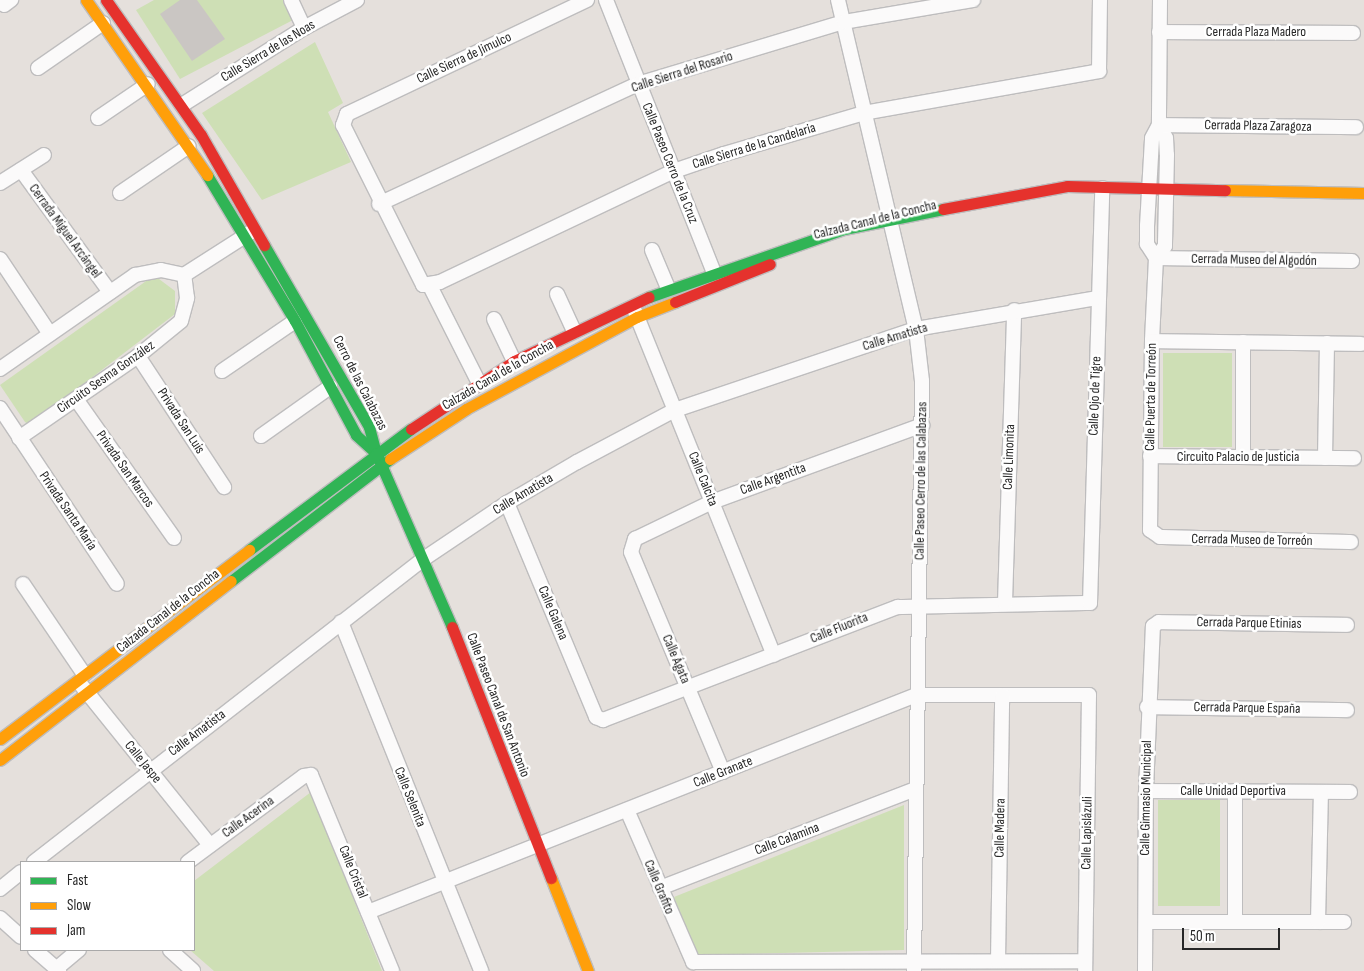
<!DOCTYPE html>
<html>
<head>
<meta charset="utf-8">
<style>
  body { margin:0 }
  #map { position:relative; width:1364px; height:971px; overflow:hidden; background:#e5e0dc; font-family:"Sofia Sans Condensed",sans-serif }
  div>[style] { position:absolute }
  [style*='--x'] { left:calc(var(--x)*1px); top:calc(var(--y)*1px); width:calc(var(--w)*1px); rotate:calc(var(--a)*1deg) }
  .green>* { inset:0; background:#cedfb5; transform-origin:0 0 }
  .building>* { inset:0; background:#cac6c3 }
  .roads { filter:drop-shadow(1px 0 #bebdbe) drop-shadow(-1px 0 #bebdbe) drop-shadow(0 1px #bebdbe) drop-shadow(0 -1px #bebdbe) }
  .street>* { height:14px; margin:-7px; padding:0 7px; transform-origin:7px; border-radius:7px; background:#fbfafa }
  .fast>* { height:11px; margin:-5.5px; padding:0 5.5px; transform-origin:5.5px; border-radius:5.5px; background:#30b455 }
  .slow>* { height:11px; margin:-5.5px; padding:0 5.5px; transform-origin:5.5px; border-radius:5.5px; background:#ff9f0a }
  .jam>* { height:11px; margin:-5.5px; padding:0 5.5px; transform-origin:5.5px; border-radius:5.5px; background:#e5322d }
  span { translate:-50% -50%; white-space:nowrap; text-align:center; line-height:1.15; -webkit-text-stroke:5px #fff; paint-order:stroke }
  .street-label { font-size:14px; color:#272727 }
  .legend { position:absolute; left:20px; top:861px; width:175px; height:90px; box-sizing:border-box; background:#fff; border:1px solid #a9a9a9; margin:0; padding:6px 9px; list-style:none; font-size:15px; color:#272727 }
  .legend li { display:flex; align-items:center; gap:10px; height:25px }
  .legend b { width:25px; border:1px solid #a9a9a9 }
  .scale { position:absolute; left:1182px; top:928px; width:98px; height:22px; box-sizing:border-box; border:2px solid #272727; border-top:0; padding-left:6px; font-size:15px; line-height:18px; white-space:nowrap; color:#272727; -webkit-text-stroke:4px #fff; paint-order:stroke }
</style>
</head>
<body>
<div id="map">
  <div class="green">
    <div style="clip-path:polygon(154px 0,284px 0,293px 20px,180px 79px,136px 10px)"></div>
    <div style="clip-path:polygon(315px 42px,343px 103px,328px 112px,351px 162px,262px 200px,202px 113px)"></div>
    <div style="clip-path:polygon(149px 279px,159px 279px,175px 291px,175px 314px,30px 425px,25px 422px,0 385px)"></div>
    <div style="left:1163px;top:353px;width:69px;height:94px"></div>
    <div style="clip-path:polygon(311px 792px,382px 971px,214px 971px,190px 950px,194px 950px,194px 881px)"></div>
    <div style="left:1158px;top:800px;width:62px;height:106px"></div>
    <div style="clip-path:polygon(904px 805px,904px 950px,697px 955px,674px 897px)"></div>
  </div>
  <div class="building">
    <div style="clip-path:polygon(180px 0,197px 0,225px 39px,192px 61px,160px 14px)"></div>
  </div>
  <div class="roads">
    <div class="street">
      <div style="--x:291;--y:0;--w:31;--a:65"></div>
      <div style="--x:587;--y:0;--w:266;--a:154.6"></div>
      <div style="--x:347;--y:114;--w:12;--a:110"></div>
      <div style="--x:343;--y:125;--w:179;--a:63.4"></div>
      <div style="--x:423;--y:285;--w:17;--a:-10"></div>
      <div style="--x:440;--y:282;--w:259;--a:-25.4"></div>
      <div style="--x:674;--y:171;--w:53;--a:-18.8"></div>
      <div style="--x:724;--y:154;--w:146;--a:-16.3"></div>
      <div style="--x:864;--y:113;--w:239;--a:-10.1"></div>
      <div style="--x:1099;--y:71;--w:71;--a:-89.2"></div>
      <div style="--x:606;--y:0;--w:290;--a:68.4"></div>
      <div style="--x:838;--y:0;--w:338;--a:76.7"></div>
      <div style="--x:916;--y:329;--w:52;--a:83.4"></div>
      <div style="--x:922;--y:381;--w:590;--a:90.78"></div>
      <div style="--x:1160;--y:0;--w:125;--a:90.5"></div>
      <div style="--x:1159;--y:125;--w:15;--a:62"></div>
      <div style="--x:1166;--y:138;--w:17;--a:87"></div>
      <div style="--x:1167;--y:155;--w:91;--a:91.3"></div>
      <div style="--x:1165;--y:246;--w:15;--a:127"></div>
      <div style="--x:1156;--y:258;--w:83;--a:92.8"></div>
      <div style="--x:1152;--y:341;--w:189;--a:90.6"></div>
      <div style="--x:1150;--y:530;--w:12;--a:35"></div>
      <div style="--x:1160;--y:537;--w:191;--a:1.5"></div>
      <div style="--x:4;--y:5;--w:9;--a:-36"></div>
      <div style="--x:1159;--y:32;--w:194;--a:0.3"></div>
      <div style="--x:38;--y:68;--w:79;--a:-34.7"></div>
      <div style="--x:182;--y:105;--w:144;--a:-32.3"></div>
      <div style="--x:304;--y:28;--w:60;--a:-27.8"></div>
      <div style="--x:98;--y:118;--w:60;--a:-34.2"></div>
      <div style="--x:1159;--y:125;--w:197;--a:0.6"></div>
      <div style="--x:21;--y:170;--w:151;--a:53.9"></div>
      <div style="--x:0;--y:183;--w:52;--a:-32.5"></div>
      <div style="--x:120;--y:193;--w:83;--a:-34.3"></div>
      <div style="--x:379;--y:204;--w:285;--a:-24.9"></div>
      <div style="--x:638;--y:84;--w:215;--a:-16.8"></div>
      <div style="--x:844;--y:22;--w:131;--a:-9.7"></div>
      <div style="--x:652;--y:250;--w:41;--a:67.2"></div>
      <div style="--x:1156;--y:258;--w:196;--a:0.9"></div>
      <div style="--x:1156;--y:258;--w:17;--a:-123"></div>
      <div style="--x:1147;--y:244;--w:18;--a:-90"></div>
      <div style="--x:1147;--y:226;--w:88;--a:-86.7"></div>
      <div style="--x:1152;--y:138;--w:15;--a:-62"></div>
      <div style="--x:0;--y:259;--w:90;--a:56.3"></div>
      <div style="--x:430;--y:286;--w:109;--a:63.2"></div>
      <div style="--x:557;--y:294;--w:41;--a:65.3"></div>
      <div style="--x:634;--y:309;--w:373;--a:68"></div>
      <div style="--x:494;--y:319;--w:47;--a:64.5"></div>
      <div style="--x:1152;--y:341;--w:209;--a:0.8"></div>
      <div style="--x:138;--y:356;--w:157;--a:56.7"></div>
      <div style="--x:0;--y:369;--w:165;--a:-34.8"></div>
      <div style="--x:135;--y:275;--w:26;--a:-11"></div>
      <div style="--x:161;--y:270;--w:24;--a:12"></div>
      <div style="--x:184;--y:275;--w:80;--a:-32.7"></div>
      <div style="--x:222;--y:371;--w:88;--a:-34.4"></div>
      <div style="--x:76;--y:399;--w:170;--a:54.8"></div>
      <div style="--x:0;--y:408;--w:211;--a:56.4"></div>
      <div style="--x:261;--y:436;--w:85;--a:-35.4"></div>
      <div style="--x:19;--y:438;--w:145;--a:-34.6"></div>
      <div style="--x:138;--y:356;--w:55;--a:-39.1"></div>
      <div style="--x:181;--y:321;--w:24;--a:-75"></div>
      <div style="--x:187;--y:298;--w:23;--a:-97"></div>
      <div style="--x:1150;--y:456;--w:204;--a:0.6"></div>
      <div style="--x:1243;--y:457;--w:115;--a:-90"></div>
      <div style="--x:1325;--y:458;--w:115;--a:-89"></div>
      <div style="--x:507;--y:503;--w:232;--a:67.4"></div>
      <div style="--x:596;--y:717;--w:8;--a:23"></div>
      <div style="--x:603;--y:720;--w:316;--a:-21"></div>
      <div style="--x:898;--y:607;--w:192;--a:-1.2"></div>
      <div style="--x:1090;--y:603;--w:415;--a:-88.3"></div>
      <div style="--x:23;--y:584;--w:109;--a:55.9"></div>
      <div style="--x:1005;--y:603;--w:293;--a:-88.2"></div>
      <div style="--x:341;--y:622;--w:376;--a:68.1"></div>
      <div style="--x:82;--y:686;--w:204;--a:51.2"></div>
      <div style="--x:1147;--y:707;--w:200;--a:0.9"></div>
      <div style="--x:723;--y:772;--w:238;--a:-112.7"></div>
      <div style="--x:631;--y:552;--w:14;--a:-73"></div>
      <div style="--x:635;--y:539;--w:85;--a:-25.7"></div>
      <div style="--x:712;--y:502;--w:224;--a:-20.1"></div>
      <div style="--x:1146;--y:791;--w:204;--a:0.3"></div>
      <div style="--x:627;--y:810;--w:166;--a:66.5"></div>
      <div style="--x:693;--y:962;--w:392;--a:-0.1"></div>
      <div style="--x:34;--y:862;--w:495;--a:-37.9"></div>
      <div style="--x:425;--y:558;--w:99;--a:-33.9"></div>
      <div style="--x:507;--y:503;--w:81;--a:-30.4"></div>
      <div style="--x:577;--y:462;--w:111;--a:-28"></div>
      <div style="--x:675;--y:410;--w:254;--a:-18.6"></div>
      <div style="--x:916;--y:329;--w:185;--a:-9.7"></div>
      <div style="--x:188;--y:862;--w:144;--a:-36.6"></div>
      <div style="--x:304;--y:776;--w:7;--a:-8"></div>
      <div style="--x:311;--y:775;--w:212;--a:67.5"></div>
      <div style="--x:660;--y:888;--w:274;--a:-21.2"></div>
      <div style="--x:0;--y:889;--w:27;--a:-39"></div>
      <div style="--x:368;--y:912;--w:589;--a:-21.6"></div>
      <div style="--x:916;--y:695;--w:173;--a:0"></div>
      <div style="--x:1089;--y:695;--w:276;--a:90.8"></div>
      <div style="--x:0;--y:918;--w:28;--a:42"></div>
      <div style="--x:1146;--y:922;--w:198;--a:0"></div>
      <div style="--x:1235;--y:922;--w:131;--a:-90"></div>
      <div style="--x:1318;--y:922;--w:130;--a:-88.7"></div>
      <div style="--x:35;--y:950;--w:32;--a:41"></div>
      <div style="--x:170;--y:950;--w:31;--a:42"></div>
      <div style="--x:998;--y:961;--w:266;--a:-89.1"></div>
      <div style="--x:56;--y:969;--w:30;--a:-40"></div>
      <div style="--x:1145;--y:971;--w:180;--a:-89.7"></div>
      <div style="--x:1146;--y:791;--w:165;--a:-87.6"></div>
      <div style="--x:1153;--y:626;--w:7;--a:-34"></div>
      <div style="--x:1159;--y:622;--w:188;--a:0.9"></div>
    </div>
    <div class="fast">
      <div style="--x:207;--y:175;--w:170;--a:58.9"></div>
      <div style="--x:295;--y:321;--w:129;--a:61.8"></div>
      <div style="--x:356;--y:435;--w:27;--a:42"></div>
      <div style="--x:264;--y:245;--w:210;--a:60"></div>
      <div style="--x:369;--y:427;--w:27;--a:75"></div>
      <div style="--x:376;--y:453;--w:190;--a:66.4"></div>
      <div style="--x:649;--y:297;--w:207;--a:-19.2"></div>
      <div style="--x:844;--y:229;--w:101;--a:-11.4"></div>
      <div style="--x:249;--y:550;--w:202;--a:-36.8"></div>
      <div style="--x:231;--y:581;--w:200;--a:-37.5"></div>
    </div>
    <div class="slow">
      <div style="--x:86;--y:0;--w:213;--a:55.3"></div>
      <div style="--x:1225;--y:190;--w:139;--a:1.2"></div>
      <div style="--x:390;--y:459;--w:91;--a:-33.3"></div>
      <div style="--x:466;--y:409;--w:194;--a:-28.3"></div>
      <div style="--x:637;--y:317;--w:41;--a:-21.5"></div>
      <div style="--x:0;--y:739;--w:313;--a:-37.2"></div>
      <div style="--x:0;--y:760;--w:292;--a:-37.8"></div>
      <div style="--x:551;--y:878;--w:100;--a:68.3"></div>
    </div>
    <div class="jam">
      <div style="--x:106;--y:0;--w:165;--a:54.9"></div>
      <div style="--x:201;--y:135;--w:127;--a:60.2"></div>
      <div style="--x:943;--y:209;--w:126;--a:-10.5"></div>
      <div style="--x:1067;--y:186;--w:158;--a:1.5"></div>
      <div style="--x:675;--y:302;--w:102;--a:-21.8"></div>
      <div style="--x:411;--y:429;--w:123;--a:-33.4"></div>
      <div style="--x:514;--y:361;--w:149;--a:-25.4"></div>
      <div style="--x:452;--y:627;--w:270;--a:68.5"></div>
    </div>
  </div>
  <div class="street-label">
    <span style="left:1256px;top:32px">Cerrada Plaza Madero</span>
    <span style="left:268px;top:51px;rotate:-31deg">Calle Sierra de las Noas</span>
    <span style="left:464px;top:58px;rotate:-25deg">Calle Sierra de Jimulco</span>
    <span style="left:682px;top:72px;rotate:-18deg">Calle Sierra del Rosario</span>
    <span style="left:1258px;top:126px;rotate:1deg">Cerrada Plaza Zaragoza</span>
    <span style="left:754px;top:146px;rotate:-17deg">Calle Sierra de la Candelaria</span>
    <span style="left:670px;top:163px;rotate:68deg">Calle Paseo Cerro de la Cruz</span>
    <span style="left:875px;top:220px;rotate:-14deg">Calzada Canal de la Concha</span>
    <span style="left:65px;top:231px;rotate:54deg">Cerrada Miguel Arcángel</span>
    <span style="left:1254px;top:260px;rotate:1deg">Cerrada Museo del Algodón</span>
    <span style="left:895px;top:337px;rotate:-17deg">Calle Amatista</span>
    <span style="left:498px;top:375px;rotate:-30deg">Calzada Canal de la Concha</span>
    <span style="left:106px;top:377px;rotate:-35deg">Circuito Sesma González</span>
    <span style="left:360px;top:383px;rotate:63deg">Cerro de las Calabazas</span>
    <span style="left:1095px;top:396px;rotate:-88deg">Calle Ojo de Tigre</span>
    <span style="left:1151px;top:397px;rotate:-89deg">Calle Puerta de Torreón</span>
    <span style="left:181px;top:421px;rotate:57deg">Privada San Luis</span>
    <span style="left:1009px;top:457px;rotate:-88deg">Calle Limonita</span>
    <span style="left:1238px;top:457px">Circuito Palacio de Justicia</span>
    <span style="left:125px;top:469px;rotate:55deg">Privada San Marcos</span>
    <span style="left:703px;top:479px;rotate:68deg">Calle Calcita</span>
    <span style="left:773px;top:479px;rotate:-20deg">Calle Argentita</span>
    <span style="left:921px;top:481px;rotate:-89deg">Calle Paseo Cerro de las Calabazas</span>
    <span style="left:523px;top:494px;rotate:-31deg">Calle Amatista</span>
    <span style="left:68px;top:511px;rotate:56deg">Privada Santa María</span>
    <span style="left:1252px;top:540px;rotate:1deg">Cerrada Museo de Torreón</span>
    <span style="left:168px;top:611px;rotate:-38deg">Calzada Canal de la Concha</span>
    <span style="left:553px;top:613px;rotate:67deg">Calle Galena</span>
    <span style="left:1249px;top:623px;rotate:1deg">Cerrada Parque Etinias</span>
    <span style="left:839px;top:628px;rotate:-22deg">Calle Fluorita</span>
    <span style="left:676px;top:659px;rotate:67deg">Calle Ágata</span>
    <span style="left:498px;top:705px;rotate:69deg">Calle Paseo Canal de San Antonio</span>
    <span style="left:1247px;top:708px;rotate:1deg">Cerrada Parque España</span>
    <span style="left:197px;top:733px;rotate:-37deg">Calle Amatista</span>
    <span style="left:143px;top:762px;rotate:51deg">Calle Jaspe</span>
    <span style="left:723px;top:772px;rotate:-22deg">Calle Granate</span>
    <span style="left:1233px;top:791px">Calle Unidad Deportiva</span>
    <span style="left:410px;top:797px;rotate:68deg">Calle Selenita</span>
    <span style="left:1146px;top:798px;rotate:-89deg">Calle Gimnasio Municipal</span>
    <span style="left:248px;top:817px;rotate:-36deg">Calle Acerina</span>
    <span style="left:1000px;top:828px;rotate:-89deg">Calle Madera</span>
    <span style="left:1087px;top:833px;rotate:-89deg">Calle Lapislázuli</span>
    <span style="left:787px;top:839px;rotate:-21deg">Calle Calamina</span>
    <span style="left:353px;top:872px;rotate:68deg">Calle Cristal</span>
    <span style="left:659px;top:887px;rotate:67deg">Calle Grafito</span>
  </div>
  <ul class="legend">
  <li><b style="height:6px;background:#30b455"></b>Fast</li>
  <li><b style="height:6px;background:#ff9f0a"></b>Slow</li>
  <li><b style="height:6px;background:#e5322d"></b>Jam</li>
  </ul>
  <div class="scale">50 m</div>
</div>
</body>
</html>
